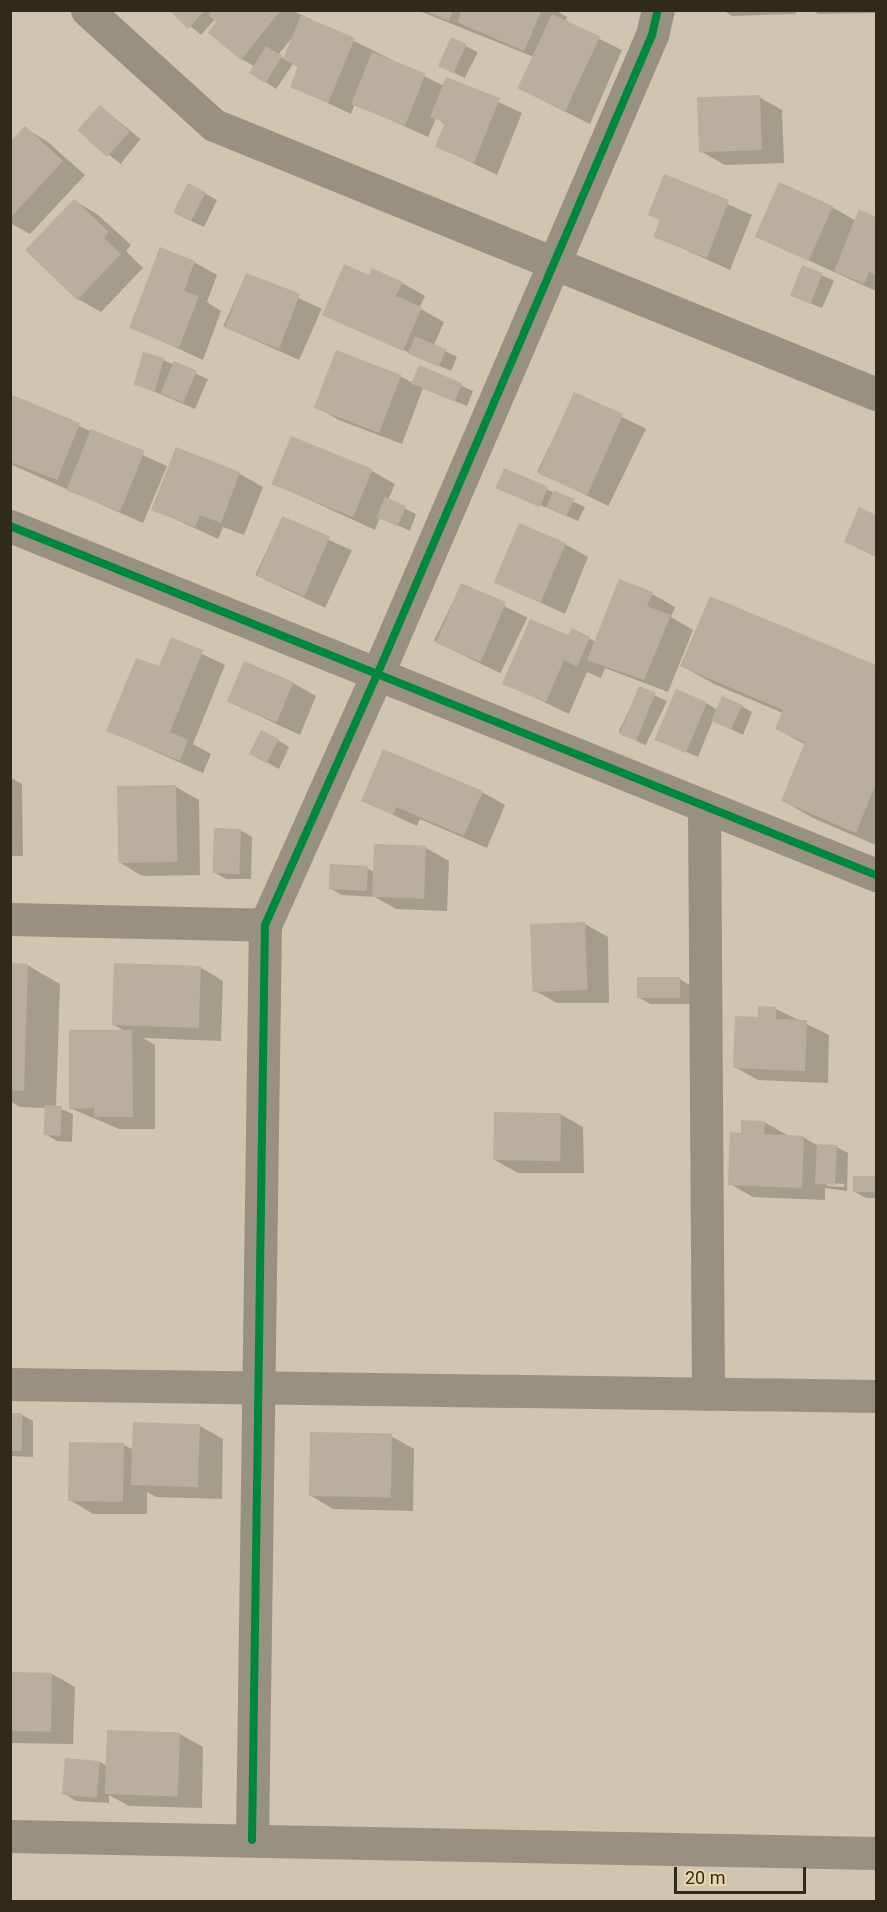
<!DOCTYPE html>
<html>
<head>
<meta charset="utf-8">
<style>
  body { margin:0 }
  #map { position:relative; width:887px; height:1912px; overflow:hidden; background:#cfc5b0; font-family:Roboto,sans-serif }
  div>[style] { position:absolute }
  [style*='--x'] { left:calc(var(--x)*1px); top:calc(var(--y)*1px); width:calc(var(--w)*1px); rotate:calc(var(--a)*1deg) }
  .shadow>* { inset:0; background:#0003; transform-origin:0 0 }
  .building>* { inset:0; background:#b9af9f; transform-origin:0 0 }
  .minor>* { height:33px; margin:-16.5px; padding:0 16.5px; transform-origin:16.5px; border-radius:16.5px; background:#989081 }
  .cycleway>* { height:8px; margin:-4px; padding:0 4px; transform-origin:4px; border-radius:4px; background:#00873e }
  span { translate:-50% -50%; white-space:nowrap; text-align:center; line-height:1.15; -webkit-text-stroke:4.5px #e9d7af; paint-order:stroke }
  .frame { position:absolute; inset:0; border:12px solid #312a1a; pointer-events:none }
  .scale { position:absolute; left:674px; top:1867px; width:132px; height:27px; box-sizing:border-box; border:3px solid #312a1a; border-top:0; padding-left:8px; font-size:18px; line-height:21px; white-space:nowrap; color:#312a1a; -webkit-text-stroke:4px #e9d7af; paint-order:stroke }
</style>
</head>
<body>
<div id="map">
  <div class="shadow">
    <div style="clip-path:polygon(evenodd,171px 10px,292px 10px,444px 86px,447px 78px,522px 113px,497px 175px,437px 146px,445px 124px,436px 118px,428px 137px,355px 104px,351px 114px,292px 86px,299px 67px,293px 64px,276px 89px,251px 72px,255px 67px,242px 59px,215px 19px,201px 35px,171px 10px,292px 38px,285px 59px,278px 55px,292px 38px)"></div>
    <div style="clip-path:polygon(417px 10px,555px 10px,567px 17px,565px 22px,622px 50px,590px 124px,520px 89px,534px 57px)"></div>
    <div style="clip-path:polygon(723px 10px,796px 10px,796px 14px,732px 16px)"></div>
    <div style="clip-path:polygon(812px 10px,876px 10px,876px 13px,818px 14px)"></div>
    <div style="left:452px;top:39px;width:29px;height:29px;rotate:27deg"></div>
    <div style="clip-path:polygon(759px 97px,782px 110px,784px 163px,725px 165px,702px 152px)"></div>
    <div style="left:101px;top:107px;width:51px;height:32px;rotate:39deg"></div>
    <div style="clip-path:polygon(25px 128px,48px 142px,85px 175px,30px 234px,10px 223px,10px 144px)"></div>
    <div style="clip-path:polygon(665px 176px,752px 215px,730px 270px,655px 236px,662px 221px)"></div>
    <div style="clip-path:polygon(189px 185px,217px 200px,204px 227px,187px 219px)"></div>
    <div style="clip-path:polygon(75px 201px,97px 214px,131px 245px,126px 251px,143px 268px,101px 312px,78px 299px,27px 250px)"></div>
    <div style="clip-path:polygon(832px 207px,856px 221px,860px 211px,876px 218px,876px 291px,757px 237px)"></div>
    <div style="clip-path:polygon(194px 262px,217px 275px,207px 302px,221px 311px,203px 360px,131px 327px)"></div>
    <div style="left:803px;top:267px;width:34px;height:30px;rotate:24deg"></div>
    <div style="left:246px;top:275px;width:83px;height:56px;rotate:24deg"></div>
    <div style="clip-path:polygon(370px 277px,402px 283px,425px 296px,419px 308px,444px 322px,434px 345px,457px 357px,451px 371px,324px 315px)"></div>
    <div style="clip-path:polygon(163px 360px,208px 379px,195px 409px,134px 383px)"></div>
    <div style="clip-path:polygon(420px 367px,473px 391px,467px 406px,423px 388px,402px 444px,339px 420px,316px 407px,400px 376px,413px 383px)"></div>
    <div style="left:575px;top:394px;width:79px;height:86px;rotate:26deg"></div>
    <div style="clip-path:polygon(11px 395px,167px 466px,143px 523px,10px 464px)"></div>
    <div style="clip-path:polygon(177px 449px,240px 474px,263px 487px,244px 535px,223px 527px,218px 539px,153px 509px)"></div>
    <div style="clip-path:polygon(505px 470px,585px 507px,578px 521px,498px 487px)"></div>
    <div style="clip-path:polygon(372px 471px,395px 484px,388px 500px,416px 514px,410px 531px,380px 517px,375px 530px,273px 483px)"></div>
    <div style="clip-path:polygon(860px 509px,876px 516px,876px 557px,846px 542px)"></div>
    <div style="left:282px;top:518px;width:77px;height:63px;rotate:25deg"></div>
    <div style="clip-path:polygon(565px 544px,588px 557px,565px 614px,496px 582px)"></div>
    <div style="left:461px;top:585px;width:74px;height:62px;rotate:26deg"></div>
    <div style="clip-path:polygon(652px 594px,675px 607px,671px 617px,693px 630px,668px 692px,605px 668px,601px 678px,587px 672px,569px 714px,504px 683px,569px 637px,573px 630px,596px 642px)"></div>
    <div style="clip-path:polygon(711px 597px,876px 667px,876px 845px,815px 819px,783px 801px,806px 745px,777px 729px,783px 713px,714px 684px,682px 666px)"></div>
    <div style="clip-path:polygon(171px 639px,225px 665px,193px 744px,211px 754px,203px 773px,107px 730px,159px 668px)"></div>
    <div style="clip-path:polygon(293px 683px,316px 696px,300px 735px,229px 702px)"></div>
    <div style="left:640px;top:688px;width:30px;height:49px;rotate:26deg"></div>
    <div style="clip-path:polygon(706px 703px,718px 710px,741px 706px,752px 712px,743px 735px,713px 720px,698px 757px,657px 739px)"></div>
    <div style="clip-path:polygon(278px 740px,289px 747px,279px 769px,251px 753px)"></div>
    <div style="clip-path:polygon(10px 777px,22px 784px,23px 856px,10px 856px)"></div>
    <div style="clip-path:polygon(176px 787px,199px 800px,200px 875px,142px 876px,119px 862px)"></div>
    <div style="clip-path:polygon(482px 792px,505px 805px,487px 848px,420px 819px,417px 826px,363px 801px)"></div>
    <div style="clip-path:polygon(240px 830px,252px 837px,251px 879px,226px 879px,214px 872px)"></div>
    <div style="clip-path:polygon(426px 848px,449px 861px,447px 911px,396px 909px,375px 897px,342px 895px,330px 888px,367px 868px,374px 872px)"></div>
    <div style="clip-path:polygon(585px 924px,608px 937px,609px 1003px,557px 1003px,534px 990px)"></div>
    <div style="clip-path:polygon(10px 964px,27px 965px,60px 984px,56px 1107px,73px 1114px,72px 1142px,57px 1141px,45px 1134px,46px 1108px,20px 1107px,10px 1101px)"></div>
    <div style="clip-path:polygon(200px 967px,223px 981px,221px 1041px,143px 1038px,155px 1045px,155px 1129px,119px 1129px,70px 1108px,126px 1032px,114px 1025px)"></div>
    <div style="clip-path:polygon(680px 979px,691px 986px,692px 1004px,650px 1004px,638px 997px)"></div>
    <div style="clip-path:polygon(760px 1008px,776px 1009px,829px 1035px,828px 1083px,758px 1080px,735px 1067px,760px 1018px)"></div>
    <div style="clip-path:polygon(560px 1114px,583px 1127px,584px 1173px,518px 1173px,495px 1160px)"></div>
    <div style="clip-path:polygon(evenodd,764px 1122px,787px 1135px,803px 1137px,818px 1146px,837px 1147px,848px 1153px,847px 1191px,825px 1188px,825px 1200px,753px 1197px,730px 1184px,742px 1135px,764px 1122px,827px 1183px,844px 1184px,844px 1187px,827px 1186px,827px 1183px)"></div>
    <div style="clip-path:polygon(854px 1177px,876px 1177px,876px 1198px,866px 1198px,855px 1192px)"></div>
    <div style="clip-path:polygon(10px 1415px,22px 1415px,33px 1421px,33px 1457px,10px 1456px)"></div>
    <div style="clip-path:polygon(200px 1426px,223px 1439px,222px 1499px,156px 1497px,147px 1492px,147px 1514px,93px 1514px,70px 1500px,70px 1444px,124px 1445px,134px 1450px)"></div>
    <div style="clip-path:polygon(391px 1436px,414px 1449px,413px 1511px,333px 1509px,310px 1495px)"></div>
    <div style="clip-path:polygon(10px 1673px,52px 1674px,75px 1687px,73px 1744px,10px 1743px)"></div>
    <div style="clip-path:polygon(180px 1734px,203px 1747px,202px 1808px,129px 1806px,109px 1795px,109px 1803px,76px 1801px,65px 1794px,100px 1762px,107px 1766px)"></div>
  </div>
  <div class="building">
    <div style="clip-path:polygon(169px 10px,205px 10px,188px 29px)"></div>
    <div style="clip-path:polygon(212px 10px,281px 10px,241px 60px,208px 33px,216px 22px,209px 15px)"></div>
    <div style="clip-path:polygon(424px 10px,453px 10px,449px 21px)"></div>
    <div style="clip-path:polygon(462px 10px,542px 10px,524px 51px,457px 22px)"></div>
    <div style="left:552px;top:14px;width:53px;height:82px;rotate:25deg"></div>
    <div style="clip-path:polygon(301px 15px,355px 38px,328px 103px,290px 87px,298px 66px,283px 59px)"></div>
    <div style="left:451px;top:37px;width:17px;height:32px;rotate:24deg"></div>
    <div style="left:266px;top:46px;width:19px;height:32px;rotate:32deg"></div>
    <div style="left:372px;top:52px;width:58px;height:56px;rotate:22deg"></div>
    <div style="clip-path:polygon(446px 77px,500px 98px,474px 163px,435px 147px,445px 122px,430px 117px)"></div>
    <div style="left:760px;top:95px;width:55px;height:63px;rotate:88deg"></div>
    <div style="left:100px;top:105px;width:40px;height:34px;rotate:42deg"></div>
    <div style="clip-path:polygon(25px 126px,63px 161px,10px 218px,10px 142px)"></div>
    <div style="clip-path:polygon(664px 174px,729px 200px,707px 258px,653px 237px,660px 220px,648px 215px)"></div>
    <div style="left:779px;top:182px;width:59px;height:60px;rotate:24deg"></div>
    <div style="left:188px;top:183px;width:20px;height:33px;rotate:27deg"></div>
    <div style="clip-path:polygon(74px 199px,109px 232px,104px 238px,121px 254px,77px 300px,25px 250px)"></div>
    <div style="clip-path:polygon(859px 209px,876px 217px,876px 275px,869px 272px,864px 284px,834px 271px)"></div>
    <div style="clip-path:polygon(160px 247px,195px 261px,184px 291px,199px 296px,179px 348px,129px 328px)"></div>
    <div style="clip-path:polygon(344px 264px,369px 275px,372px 268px,403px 282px,396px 296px,422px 307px,403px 351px,322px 315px)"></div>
    <div style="left:802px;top:265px;width:22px;height:33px;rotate:21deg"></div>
    <div style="left:246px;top:273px;width:58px;height:59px;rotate:21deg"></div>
    <div style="left:415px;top:336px;width:34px;height:19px;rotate:23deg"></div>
    <div style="left:336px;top:350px;width:70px;height:62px;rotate:21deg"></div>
    <div style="left:143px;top:352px;width:22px;height:34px;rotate:16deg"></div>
    <div style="left:174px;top:361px;width:25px;height:35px;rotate:23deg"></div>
    <div style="left:419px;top:365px;width:47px;height:20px;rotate:23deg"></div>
    <div style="left:574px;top:392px;width:54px;height:89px;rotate:24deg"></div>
    <div style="clip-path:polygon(10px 394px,80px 423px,57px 480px,10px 462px)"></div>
    <div style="left:91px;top:429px;width:58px;height:66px;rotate:22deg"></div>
    <div style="left:291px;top:436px;width:88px;height:52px;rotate:22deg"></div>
    <div style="clip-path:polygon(176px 447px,240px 472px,221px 523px,200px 515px,195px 527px,151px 510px)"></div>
    <div style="left:504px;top:468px;width:48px;height:22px;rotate:23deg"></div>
    <div style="left:554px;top:490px;width:22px;height:19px;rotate:24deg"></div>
    <div style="left:385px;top:497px;width:23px;height:22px;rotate:23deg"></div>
    <div style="clip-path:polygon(859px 507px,876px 515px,876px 556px,844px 542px)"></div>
    <div style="left:282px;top:516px;width:52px;height:65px;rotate:23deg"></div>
    <div style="left:519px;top:523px;width:51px;height:65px;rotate:23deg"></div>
    <div style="clip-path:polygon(619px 579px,653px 592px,647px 606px,671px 615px,644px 680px,587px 660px)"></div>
    <div style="left:461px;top:583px;width:49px;height:65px;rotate:23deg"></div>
    <div style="clip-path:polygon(710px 596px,876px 665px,876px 783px,856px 833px,781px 801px,805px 742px,775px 729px,783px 710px,680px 666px)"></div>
    <div style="clip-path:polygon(530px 619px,568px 635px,572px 628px,590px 637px,577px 667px,564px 660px,546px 702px,502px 684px)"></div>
    <div style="clip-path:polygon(171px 637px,203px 650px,170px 732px,188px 740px,180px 761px,106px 731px,136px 658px,159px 666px)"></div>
    <div style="left:244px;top:661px;width:54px;height:44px;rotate:23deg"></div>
    <div style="left:639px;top:686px;width:18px;height:52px;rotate:22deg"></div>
    <div style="left:676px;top:689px;width:34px;height:55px;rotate:23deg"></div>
    <div style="left:722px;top:696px;width:22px;height:27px;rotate:24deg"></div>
    <div style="left:261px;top:730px;width:20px;height:27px;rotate:27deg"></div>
    <div style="clip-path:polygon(383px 749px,483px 791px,464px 836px,396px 807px,393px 815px,361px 801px)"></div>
    <div style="left:176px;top:785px;width:77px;height:59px;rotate:89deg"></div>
    <div style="left:214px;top:828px;width:27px;height:45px;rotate:2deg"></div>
    <div style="left:374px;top:844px;width:52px;height:53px;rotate:2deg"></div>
    <div style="left:330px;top:864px;width:38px;height:25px;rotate:3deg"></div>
    <div style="left:585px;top:922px;width:68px;height:55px;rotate:88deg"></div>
    <div style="clip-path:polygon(10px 963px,28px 964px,24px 1091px,10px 1090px)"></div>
    <div style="left:114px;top:963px;width:87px;height:62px;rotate:2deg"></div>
    <div style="left:637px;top:977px;width:43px;height:21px"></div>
    <div style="clip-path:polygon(758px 1006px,776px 1007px,776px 1019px,807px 1020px,805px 1071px,733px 1068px,735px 1016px,758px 1017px)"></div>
    <div style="clip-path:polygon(69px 1030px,132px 1030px,133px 1117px,94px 1117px,94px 1108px,69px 1109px)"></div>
    <div style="left:45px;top:1105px;width:17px;height:30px;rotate:3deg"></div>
    <div style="left:494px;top:1112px;width:67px;height:48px;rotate:1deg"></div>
    <div style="clip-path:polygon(741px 1120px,765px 1121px,764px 1134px,804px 1136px,802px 1188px,728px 1185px,730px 1132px,741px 1133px)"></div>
    <div style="left:817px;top:1144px;width:20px;height:40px;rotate:3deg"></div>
    <div style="left:853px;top:1176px;width:23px;height:16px"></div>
    <div style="left:10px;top:1413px;width:12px;height:38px"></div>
    <div style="left:133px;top:1422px;width:67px;height:63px;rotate:2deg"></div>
    <div style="left:310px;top:1432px;width:82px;height:64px;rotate:1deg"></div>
    <div style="left:69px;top:1442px;width:55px;height:59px;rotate:1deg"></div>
    <div style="left:10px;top:1672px;width:42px;height:59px;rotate:1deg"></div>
    <div style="left:107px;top:1730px;width:73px;height:64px;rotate:2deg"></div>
    <div style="left:65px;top:1758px;width:35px;height:37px;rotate:5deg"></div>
  </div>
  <div class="minor">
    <div style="--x:87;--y:10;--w:171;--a:42.2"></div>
    <div style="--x:214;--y:125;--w:715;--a:22.11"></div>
    <div style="--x:10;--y:526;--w:934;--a:21.95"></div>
    <div style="--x:704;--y:806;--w:588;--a:89.61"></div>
    <div style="--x:10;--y:919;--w:255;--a:1.3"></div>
    <div style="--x:10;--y:1384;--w:866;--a:0.79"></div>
    <div style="--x:10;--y:1836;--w:866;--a:1.12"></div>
    <div style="--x:252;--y:1840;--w:915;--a:-89.19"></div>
    <div style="--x:265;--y:925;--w:274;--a:-65.9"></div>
    <div style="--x:377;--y:675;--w:697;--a:-66.75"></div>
    <div style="--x:652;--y:35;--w:26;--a:-77"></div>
  </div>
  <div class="cycleway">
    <div style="--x:10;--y:526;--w:934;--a:21.95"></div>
    <div style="--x:252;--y:1840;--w:915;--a:-89.19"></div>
    <div style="--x:265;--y:925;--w:274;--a:-65.9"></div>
    <div style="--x:377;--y:675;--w:697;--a:-66.75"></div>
    <div style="--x:652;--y:35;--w:26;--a:-77"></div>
  </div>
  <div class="frame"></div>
  <div class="scale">20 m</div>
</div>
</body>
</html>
